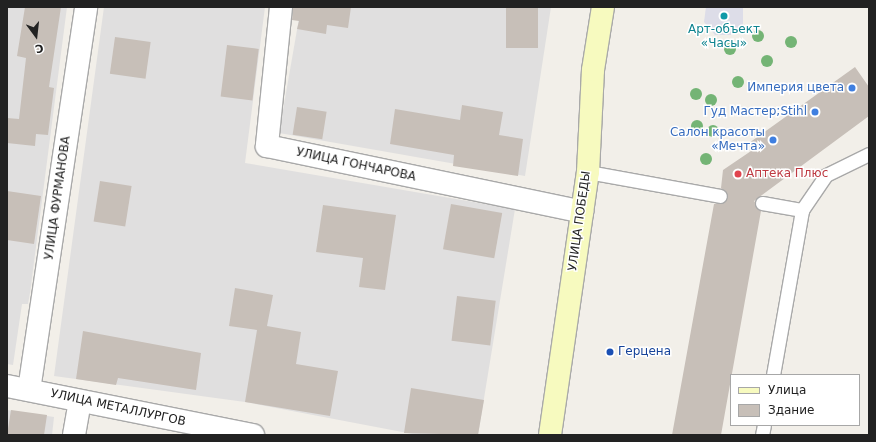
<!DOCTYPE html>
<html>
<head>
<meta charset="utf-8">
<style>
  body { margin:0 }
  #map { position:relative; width:876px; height:442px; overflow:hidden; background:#f2efe9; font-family:"DejaVu Sans",sans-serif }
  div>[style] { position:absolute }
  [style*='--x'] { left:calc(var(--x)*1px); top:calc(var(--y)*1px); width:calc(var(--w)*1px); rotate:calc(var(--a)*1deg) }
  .residential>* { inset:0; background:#e0dfdf }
  .plaza>* { inset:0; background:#dddde8 }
  .building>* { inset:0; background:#c7bfb8; transform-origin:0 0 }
  .roads { filter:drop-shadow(1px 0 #a9a9a9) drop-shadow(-1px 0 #a9a9a9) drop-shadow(0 1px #a9a9a9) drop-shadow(0 -1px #a9a9a9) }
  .lane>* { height:13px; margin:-6.5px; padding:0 6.5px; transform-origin:6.5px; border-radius:6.5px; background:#fff }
  .street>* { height:22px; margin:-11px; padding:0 11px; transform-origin:11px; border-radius:11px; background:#fff }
  .secondary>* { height:22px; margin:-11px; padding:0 11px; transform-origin:11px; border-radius:11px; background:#f7fabf }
  .trees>* { width:12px; height:12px; margin:-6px; border-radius:50%; background:#74b475 }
  .dots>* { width:11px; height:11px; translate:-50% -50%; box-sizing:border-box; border:2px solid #fff; border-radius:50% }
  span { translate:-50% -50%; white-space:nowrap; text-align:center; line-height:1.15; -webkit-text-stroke:3px #fff; paint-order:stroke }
  .culture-label { font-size:12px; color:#0d838f }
  .shop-label { font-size:12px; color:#366cbe }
  .right { translate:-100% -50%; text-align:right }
  .street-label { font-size:12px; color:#222 }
  .health-label { font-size:12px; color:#be3a42 }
  .left { translate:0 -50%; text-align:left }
  .transit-label { font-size:12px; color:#164399 }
  .frame { position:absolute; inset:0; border:8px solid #222; pointer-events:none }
  .legend { position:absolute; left:730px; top:374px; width:130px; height:52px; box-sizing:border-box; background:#fff; border:1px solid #a7a7a7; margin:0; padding:5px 7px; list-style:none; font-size:12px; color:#222 }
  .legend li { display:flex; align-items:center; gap:8px; height:20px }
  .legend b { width:20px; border:1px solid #a7a7a7 }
  .north { position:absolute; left:16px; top:16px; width:40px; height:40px; -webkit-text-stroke:3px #fff; paint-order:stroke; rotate:165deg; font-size:11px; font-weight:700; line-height:16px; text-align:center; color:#222 }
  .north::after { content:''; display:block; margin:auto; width:14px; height:18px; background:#222; clip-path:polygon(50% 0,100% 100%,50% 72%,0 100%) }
</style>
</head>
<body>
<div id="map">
  <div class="residential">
    <div style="clip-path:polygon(7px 7px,67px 7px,30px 293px,28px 304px,22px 304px,13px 365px,7px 364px)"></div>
    <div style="clip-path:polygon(104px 7px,265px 7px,245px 163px,515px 209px,478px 435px,418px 435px,245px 402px,54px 376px)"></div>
    <div style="clip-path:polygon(301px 7px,551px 7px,525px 176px,279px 133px)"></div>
    <div style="clip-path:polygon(7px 410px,54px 417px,52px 435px,7px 435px)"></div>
  </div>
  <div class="plaza">
    <div style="clip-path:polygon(706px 7px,743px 7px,743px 25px,731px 35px,715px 35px,704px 22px)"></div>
  </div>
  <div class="building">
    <div style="clip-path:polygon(25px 7px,61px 7px,49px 87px,54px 88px,48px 135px,36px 134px,35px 146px,7px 143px,7px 118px,19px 119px,26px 58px,17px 56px)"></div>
    <div style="clip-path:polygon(293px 7px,351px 7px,348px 28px,327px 25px,326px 34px,297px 29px,299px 21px,292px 20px)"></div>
    <div style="left:506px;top:7px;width:32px;height:41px"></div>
    <div style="left:115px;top:37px;width:36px;height:37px;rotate:8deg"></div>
    <div style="left:227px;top:45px;width:32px;height:52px;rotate:7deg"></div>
    <div style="clip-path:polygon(855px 67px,869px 87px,869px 116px,754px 201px,761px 211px,721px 435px,672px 435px,714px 204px,723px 203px,728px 198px,721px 188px,723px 170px,754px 149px,749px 143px)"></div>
    <div style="clip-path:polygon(462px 105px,503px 112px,499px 135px,523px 139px,518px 176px,453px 166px,454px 155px,390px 144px,395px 109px,460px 120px)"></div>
    <div style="left:297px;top:107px;width:30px;height:28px;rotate:9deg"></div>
    <div style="left:100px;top:181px;width:32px;height:41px;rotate:9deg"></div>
    <div style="clip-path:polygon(7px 191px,41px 196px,34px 244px,7px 240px)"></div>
    <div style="left:451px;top:204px;width:52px;height:46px;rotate:10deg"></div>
    <div style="clip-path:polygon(323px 205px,396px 215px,385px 290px,359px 287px,363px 258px,316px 252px)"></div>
    <div style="clip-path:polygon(235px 288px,273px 295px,267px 326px,301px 332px,296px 364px,338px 371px,330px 416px,245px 402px,257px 330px,229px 326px)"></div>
    <div style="left:457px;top:296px;width:39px;height:45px;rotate:7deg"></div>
    <div style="clip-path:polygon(83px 331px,201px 353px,196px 390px,118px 378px,116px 385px,76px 379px)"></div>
    <div style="clip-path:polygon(411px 388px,484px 400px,478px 435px,404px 433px)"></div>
    <div style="clip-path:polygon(11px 410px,47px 415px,44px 435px,7px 435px)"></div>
  </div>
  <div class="roads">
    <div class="lane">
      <div style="--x:588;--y:172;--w:134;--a:10.3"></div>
      <div style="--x:762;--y:203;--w:41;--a:9.9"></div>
      <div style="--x:773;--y:375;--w:168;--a:-80"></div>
      <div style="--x:802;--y:210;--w:42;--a:-55.6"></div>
      <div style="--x:826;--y:175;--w:48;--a:-26"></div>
      <div style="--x:762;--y:435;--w:10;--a:-79"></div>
    </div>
    <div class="street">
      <div style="--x:281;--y:7;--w:140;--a:95.8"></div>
      <div style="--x:267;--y:146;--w:322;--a:11.8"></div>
      <div style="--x:7;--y:386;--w:251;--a:11.3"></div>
      <div style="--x:29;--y:390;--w:387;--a:-81.5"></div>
      <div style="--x:74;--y:435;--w:34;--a:-80"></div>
    </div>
    <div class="secondary">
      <div style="--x:550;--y:435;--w:266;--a:-81.8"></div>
      <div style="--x:588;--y:172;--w:102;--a:-87.2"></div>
      <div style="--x:593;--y:70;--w:64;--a:-81"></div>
    </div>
  </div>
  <div class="trees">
    <div style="left:758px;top:36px"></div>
    <div style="left:791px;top:42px"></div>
    <div style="left:730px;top:49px"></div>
    <div style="left:767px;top:61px"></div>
    <div style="left:738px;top:82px"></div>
    <div style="left:696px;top:94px"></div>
    <div style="left:711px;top:100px"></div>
    <div style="left:697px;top:126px"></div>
    <div style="left:713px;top:131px"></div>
    <div style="left:706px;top:159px"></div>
  </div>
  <div class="dots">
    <div style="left:724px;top:16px;background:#0f9aa8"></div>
    <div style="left:852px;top:88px;background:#3f7fe0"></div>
    <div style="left:815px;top:112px;background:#3f7fe0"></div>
    <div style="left:773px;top:140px;background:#3f7fe0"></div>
    <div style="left:738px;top:174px;background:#e0444e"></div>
    <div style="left:610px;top:352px;background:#1a4fb4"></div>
  </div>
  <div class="culture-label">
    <span style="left:724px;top:37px">Арт-объект<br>«Часы»</span>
  </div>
  <div class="shop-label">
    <span class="right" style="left:844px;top:88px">Империя цвета</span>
    <span class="right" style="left:807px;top:112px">Гуд Мастер;Stihl</span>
    <span class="right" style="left:765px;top:140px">Салон красоты<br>«Мечта»</span>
  </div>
  <div class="street-label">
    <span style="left:356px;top:165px;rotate:12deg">УЛИЦА ГОНЧАРОВА</span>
    <span style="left:58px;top:198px;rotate:-82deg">УЛИЦА ФУРМАНОВА</span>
    <span style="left:580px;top:221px;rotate:-82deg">УЛИЦА ПОБЕДЫ</span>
    <span style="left:118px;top:408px;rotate:12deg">УЛИЦА МЕТАЛЛУРГОВ</span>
  </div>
  <div class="health-label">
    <span class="left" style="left:746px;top:174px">Аптека Плюс</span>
  </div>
  <div class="transit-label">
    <span class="left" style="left:618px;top:352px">Герцена</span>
  </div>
  <div class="frame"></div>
  <ul class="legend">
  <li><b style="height:5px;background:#f7fabf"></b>Улица</li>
  <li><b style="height:11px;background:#c7bfb8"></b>Здание</li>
  </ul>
  <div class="north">С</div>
</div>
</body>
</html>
